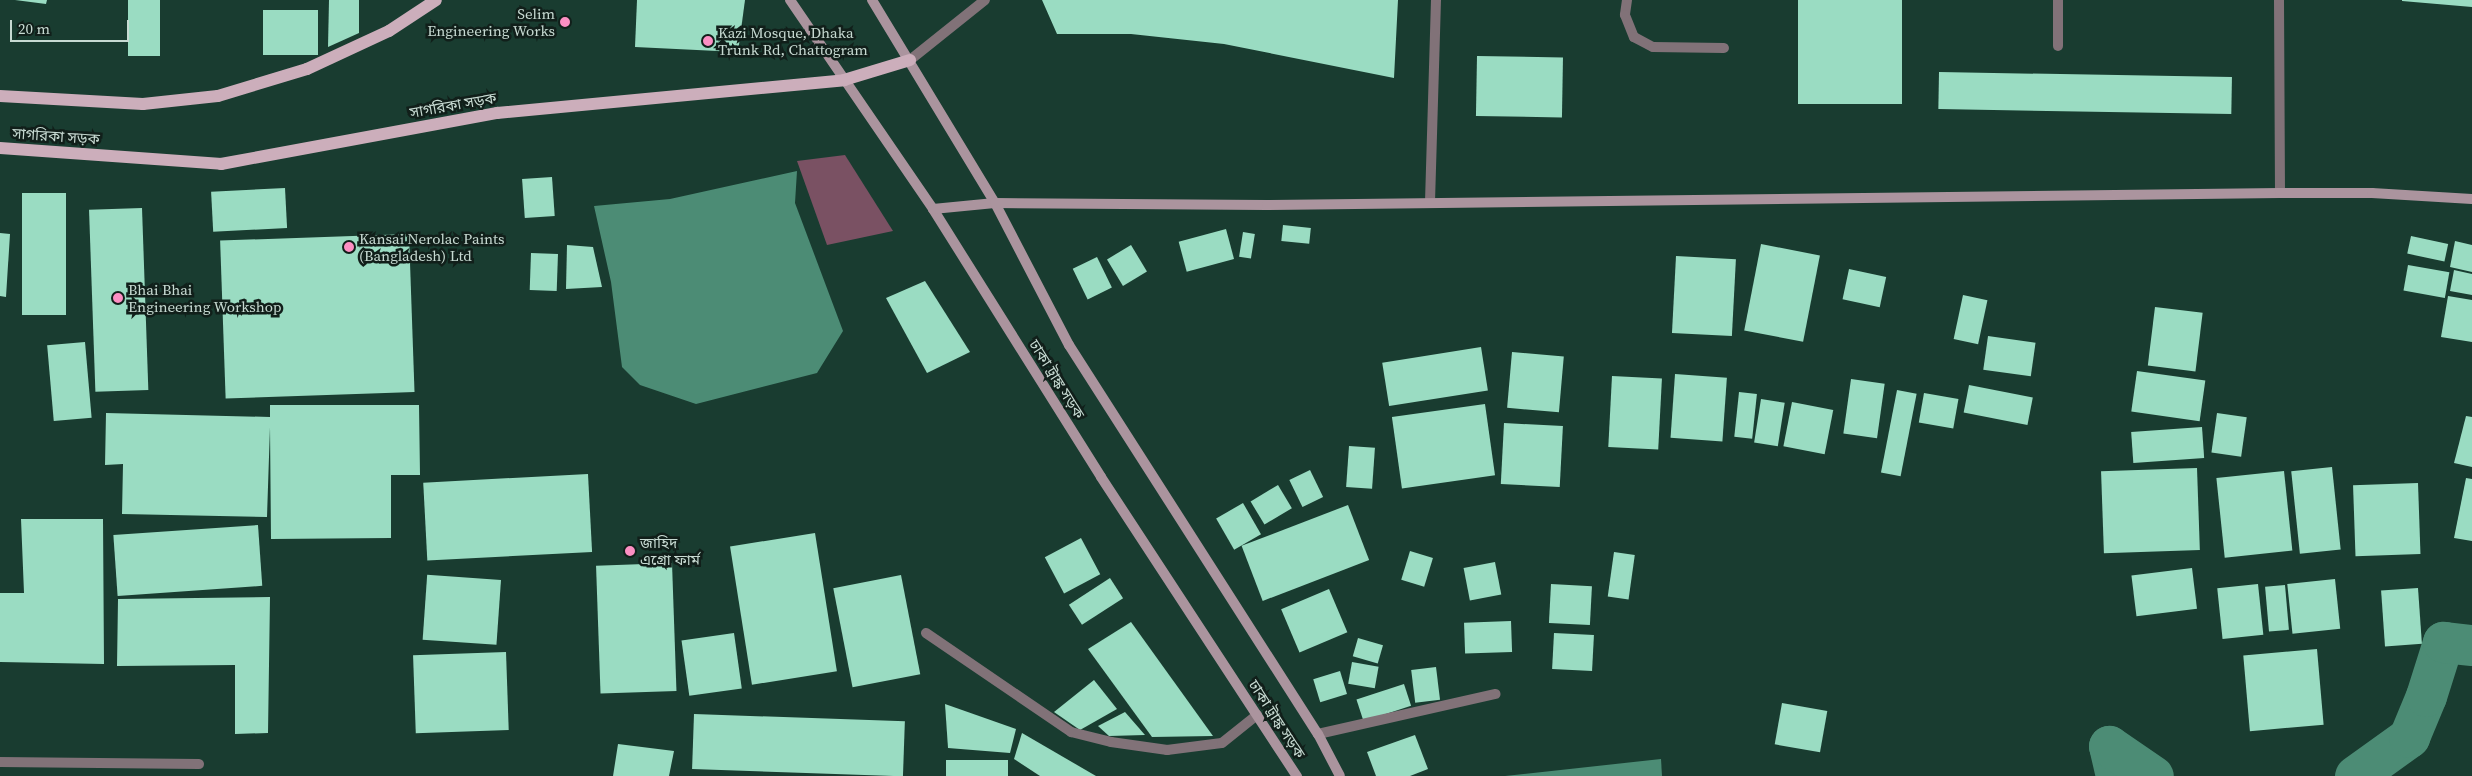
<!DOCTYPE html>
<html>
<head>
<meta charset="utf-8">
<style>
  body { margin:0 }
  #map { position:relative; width:2472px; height:776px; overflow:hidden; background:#193c30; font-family:"Source Serif 4","Noto Sans Bengali",serif }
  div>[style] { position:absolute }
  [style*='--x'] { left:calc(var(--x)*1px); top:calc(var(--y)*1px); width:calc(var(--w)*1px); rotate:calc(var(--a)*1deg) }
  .green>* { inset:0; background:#7a5163 }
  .water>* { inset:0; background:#4c8c75 }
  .canal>* { height:41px; margin:-20.5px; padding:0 20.5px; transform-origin:20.5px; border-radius:20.5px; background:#4c8c75 }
  .building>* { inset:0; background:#9adcc2; transform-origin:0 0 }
  .lane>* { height:10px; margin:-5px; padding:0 5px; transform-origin:5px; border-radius:5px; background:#817278 }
  .street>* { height:10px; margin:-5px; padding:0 5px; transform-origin:5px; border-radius:5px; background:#817278 }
  .secondary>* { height:10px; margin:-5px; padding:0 5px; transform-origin:5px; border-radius:5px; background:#ab949e }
  .primary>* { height:12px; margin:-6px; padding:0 6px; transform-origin:6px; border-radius:6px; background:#ccaebb }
  .dots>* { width:14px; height:14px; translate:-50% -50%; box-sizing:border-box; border:2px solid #111f1a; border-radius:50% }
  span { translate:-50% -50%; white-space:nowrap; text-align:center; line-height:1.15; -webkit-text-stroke:5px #111f1a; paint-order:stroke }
  .poi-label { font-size:15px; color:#c7dad2 }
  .right { translate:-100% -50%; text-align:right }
  .left { translate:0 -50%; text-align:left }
  .street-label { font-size:15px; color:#c7dad2 }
  .scale { position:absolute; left:10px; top:20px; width:119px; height:22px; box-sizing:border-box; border:2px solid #c7dad2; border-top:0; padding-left:6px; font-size:15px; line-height:18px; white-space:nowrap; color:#c7dad2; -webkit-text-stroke:4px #111f1a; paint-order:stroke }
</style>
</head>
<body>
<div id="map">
  <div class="green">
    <div style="clip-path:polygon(845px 155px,893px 231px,827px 245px,797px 161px)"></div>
  </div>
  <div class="water">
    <div style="clip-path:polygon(797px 171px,795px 203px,843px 331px,817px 373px,696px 404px,640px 385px,622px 367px,611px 282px,594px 206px,670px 199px)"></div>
    <div style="clip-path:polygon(1661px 759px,1662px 776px,1505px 776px)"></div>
  </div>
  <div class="canal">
    <div style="--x:2116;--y:776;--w:31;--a:-103"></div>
    <div style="--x:2109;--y:746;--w:53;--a:34.3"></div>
    <div style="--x:2355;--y:776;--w:67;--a:-35.8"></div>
    <div style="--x:2409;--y:737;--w:44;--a:-67.5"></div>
    <div style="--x:2426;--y:696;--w:57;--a:-72.5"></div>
    <div style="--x:2443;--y:642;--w:29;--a:6"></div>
  </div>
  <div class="building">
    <div style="clip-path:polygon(15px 0,47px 0,46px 4px)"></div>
    <div style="left:128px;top:0;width:32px;height:56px"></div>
    <div style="clip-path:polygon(329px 0,359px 0,359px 33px,328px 47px)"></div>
    <div style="clip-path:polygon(637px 0,745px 0,738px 52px,635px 47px)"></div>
    <div style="clip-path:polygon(1042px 0,1398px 0,1394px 78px,1224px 44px,1131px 34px,1057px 34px)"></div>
    <div style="left:1798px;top:0;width:104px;height:104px"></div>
    <div style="clip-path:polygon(2402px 0,2472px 0,2472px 7px,2402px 1px)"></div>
    <div style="left:263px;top:10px;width:55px;height:45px"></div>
    <div style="left:1477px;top:56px;width:86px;height:60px;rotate:1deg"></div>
    <div style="left:1939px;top:72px;width:293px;height:37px;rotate:1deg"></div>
    <div style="left:552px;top:177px;width:39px;height:30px;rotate:86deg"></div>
    <div style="left:285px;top:188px;width:40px;height:74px;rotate:87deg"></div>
    <div style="left:22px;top:193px;width:44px;height:122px"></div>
    <div style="left:142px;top:208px;width:182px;height:53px;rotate:88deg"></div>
    <div style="left:1283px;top:225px;width:28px;height:16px;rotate:6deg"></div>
    <div style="left:1226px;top:229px;width:31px;height:49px;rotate:75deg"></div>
    <div style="left:1243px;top:232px;width:12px;height:25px;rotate:9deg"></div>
    <div style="clip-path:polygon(0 233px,10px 234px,6px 297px,0 296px)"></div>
    <div style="left:409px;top:234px;width:158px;height:189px;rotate:88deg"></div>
    <div style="left:2411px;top:236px;width:38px;height:18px;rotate:12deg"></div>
    <div style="clip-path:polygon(2455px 241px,2472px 245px,2472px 272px,2450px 267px)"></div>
    <div style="left:1761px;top:244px;width:60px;height:88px;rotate:11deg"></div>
    <div style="clip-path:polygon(567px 245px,593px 247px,602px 287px,566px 289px)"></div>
    <div style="left:1131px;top:245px;width:31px;height:28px;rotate:59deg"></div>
    <div style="left:531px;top:253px;width:27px;height:37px;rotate:2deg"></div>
    <div style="left:1676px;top:256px;width:60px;height:77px;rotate:3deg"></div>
    <div style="left:1097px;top:257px;width:34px;height:27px;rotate:64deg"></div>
    <div style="left:2408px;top:265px;width:42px;height:26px;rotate:10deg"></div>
    <div style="left:1849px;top:269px;width:38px;height:31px;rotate:12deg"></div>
    <div style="clip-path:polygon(2454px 270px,2472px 274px,2472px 295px,2450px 291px)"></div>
    <div style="clip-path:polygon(925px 281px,970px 352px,927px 373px,886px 298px)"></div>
    <div style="left:1963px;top:295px;width:25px;height:45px;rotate:12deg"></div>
    <div style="clip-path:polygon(2448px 296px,2472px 300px,2472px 342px,2441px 337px)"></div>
    <div style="left:2155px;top:307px;width:48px;height:59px;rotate:7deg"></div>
    <div style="left:1988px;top:336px;width:48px;height:34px;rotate:8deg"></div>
    <div style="left:85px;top:342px;width:76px;height:38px;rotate:85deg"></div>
    <div style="left:1481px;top:347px;width:44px;height:100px;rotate:81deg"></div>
    <div style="left:1512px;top:352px;width:52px;height:56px;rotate:5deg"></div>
    <div style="left:2137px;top:371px;width:69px;height:41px;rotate:8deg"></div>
    <div style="left:1675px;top:374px;width:52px;height:64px;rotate:4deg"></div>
    <div style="left:1612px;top:376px;width:50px;height:71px;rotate:3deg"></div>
    <div style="left:1851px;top:379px;width:34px;height:55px;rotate:8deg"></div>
    <div style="left:1969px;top:385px;width:65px;height:28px;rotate:11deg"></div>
    <div style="left:1897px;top:390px;width:20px;height:84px;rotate:11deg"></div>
    <div style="left:1739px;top:392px;width:18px;height:45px;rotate:6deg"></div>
    <div style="left:1924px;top:393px;width:35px;height:30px;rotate:10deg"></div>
    <div style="left:1761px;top:399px;width:24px;height:44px;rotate:9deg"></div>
    <div style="left:1792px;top:402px;width:42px;height:45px;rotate:11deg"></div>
    <div style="left:1485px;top:404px;width:72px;height:94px;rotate:82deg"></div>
    <div style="clip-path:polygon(270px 405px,419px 405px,420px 475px,391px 475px,391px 538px,271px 539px,270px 427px,267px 517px,122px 514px,123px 464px,105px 465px,106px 413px,270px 417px)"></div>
    <div style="left:2217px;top:413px;width:30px;height:40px;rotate:8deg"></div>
    <div style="clip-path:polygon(2466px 416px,2472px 417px,2472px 467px,2454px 463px)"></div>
    <div style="left:1504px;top:423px;width:59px;height:61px;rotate:3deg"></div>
    <div style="left:2202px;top:427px;width:31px;height:71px;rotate:86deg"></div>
    <div style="left:1349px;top:446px;width:26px;height:41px;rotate:4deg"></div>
    <div style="left:2332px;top:467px;width:83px;height:41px;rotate:84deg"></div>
    <div style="left:2197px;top:468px;width:82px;height:96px;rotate:88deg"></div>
    <div style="left:1310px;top:470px;width:30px;height:23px;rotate:64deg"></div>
    <div style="left:2284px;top:471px;width:80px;height:68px;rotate:84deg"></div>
    <div style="left:588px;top:474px;width:78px;height:165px;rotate:87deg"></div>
    <div style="clip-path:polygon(2466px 478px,2472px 479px,2472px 541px,2454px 538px)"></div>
    <div style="left:2418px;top:483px;width:71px;height:65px;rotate:88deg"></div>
    <div style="left:1278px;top:485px;width:27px;height:32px;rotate:59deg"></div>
    <div style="left:1243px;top:503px;width:36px;height:31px;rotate:60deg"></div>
    <div style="left:1348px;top:505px;width:59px;height:114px;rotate:69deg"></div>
    <div style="clip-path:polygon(21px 519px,103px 519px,104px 664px,0 662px,0 593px,24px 593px)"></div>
    <div style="left:258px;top:525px;width:61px;height:145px;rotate:86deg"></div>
    <div style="left:815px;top:533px;width:140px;height:86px;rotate:81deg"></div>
    <div style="left:1081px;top:538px;width:41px;height:41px;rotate:62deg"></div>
    <div style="left:1410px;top:551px;width:24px;height:30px;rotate:17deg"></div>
    <div style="left:1614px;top:552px;width:21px;height:45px;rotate:8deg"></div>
    <div style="left:1495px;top:562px;width:33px;height:32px;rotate:79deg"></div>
    <div style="left:672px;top:563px;width:128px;height:76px;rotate:88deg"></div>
    <div style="left:2192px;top:568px;width:41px;height:61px;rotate:83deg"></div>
    <div style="left:901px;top:575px;width:101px;height:69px;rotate:79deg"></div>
    <div style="left:1110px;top:578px;width:24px;height:49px;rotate:57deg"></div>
    <div style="left:2335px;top:579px;width:50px;height:48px;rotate:84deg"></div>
    <div style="left:501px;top:580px;width:65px;height:74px;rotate:94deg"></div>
    <div style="left:1551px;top:584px;width:41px;height:39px;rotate:3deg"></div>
    <div style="left:2258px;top:584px;width:51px;height:41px;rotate:84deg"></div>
    <div style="left:2285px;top:585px;width:45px;height:20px;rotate:85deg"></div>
    <div style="left:2418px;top:588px;width:56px;height:37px;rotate:86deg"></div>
    <div style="left:1329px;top:589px;width:47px;height:52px;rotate:67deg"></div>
    <div style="clip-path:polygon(270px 597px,268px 733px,235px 734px,235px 665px,117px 666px,118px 599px)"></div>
    <div style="left:1511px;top:621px;width:31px;height:47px;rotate:88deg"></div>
    <div style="clip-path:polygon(1131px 622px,1213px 736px,1152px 737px,1088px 649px)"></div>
    <div style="left:734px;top:633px;width:56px;height:53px;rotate:82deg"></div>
    <div style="left:1554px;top:633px;width:40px;height:36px;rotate:3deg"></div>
    <div style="left:1358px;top:638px;width:26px;height:19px;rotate:16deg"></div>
    <div style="left:2317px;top:649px;width:76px;height:74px;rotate:85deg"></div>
    <div style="left:506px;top:652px;width:78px;height:93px;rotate:88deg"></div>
    <div style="left:1352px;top:662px;width:27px;height:22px;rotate:10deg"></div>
    <div style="left:1436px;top:667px;width:33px;height:25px;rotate:83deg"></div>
    <div style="left:1340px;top:671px;width:24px;height:28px;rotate:73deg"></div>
    <div style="clip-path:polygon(1094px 680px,1117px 709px,1080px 730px,1054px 712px)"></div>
    <div style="left:1404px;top:684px;width:23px;height:50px;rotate:72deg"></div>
    <div style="left:1782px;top:703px;width:46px;height:42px;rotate:10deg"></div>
    <div style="clip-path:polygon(945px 704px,1016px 729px,1010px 753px,948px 748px)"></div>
    <div style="clip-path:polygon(1125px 712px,1145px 735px,1109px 736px,1098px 726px)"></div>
    <div style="left:694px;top:714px;width:211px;height:55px;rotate:2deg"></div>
    <div style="clip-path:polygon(1022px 733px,1096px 776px,1040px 776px,1014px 759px)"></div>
    <div style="clip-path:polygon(1415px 735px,1428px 769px,1410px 776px,1376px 776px,1367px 752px)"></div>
    <div style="clip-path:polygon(618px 744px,674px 751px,669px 776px,613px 776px)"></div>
    <div style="left:1008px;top:760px;width:16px;height:62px;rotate:90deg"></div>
  </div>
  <div class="lane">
    <div style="--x:1627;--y:0;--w:15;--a:98"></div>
    <div style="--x:1625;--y:15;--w:24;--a:68"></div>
    <div style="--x:1634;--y:37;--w:21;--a:28"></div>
    <div style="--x:1653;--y:47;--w:71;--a:0.8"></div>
    <div style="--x:910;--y:60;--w:96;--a:-38.7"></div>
    <div style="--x:1430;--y:202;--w:202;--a:-88.3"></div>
  </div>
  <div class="street">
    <div style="--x:2279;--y:0;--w:193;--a:89.7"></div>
    <div style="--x:2058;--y:46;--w:46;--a:-90"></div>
    <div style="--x:926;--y:633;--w:176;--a:34.3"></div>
    <div style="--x:1071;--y:732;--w:41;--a:14"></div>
    <div style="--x:1111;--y:742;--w:57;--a:8.1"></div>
    <div style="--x:1167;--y:750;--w:55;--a:-7.3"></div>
    <div style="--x:1222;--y:743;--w:45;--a:-38.7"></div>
    <div style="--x:1318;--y:734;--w:182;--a:-12.7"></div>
    <div style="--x:0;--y:762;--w:199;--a:0.6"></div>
  </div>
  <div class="secondary">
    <div style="--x:790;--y:0;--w:253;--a:55.6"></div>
    <div style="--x:933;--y:209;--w:316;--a:57.9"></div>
    <div style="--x:1101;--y:477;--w:358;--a:56.8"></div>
    <div style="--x:872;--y:0;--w:237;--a:58.8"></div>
    <div style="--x:995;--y:203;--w:160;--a:62.5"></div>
    <div style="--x:1069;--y:345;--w:462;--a:57.4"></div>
    <div style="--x:1318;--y:734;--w:47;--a:62.4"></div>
    <div style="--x:933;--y:209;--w:62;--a:-5.5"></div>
    <div style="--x:995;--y:203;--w:272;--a:0.4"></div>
    <div style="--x:1267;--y:205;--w:1013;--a:-0.68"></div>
    <div style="--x:2280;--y:193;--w:92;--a:0"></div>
    <div style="--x:2372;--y:193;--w:100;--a:3.4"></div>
  </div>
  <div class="primary">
    <div style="--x:0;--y:96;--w:143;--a:3.2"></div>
    <div style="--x:143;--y:104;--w:75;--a:-6.1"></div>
    <div style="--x:218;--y:96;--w:93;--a:-16.9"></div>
    <div style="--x:307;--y:69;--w:90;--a:-24.9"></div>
    <div style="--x:389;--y:31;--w:56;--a:-33.4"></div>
    <div style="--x:0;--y:148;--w:222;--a:4.1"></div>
    <div style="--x:221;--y:164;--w:281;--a:-10.5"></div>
    <div style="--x:497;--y:113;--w:349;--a:-5.4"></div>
    <div style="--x:844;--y:80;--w:69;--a:-16.9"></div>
  </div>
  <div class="dots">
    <div style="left:565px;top:22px;background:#fc8fc3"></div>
    <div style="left:708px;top:41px;background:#fc8fc3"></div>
    <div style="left:349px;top:247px;background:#fc8fc3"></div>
    <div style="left:118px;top:298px;background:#fc8fc3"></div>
    <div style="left:630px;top:551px;background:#fc8fc3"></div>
  </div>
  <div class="poi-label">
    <span class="right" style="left:555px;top:22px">Selim<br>Engineering Works</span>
    <span class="left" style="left:718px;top:41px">Kazi Mosque, Dhaka<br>Trunk Rd, Chattogram</span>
    <span class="left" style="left:359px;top:247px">Kansai Nerolac Paints<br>(Bangladesh) Ltd</span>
    <span class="left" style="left:128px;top:298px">Bhai Bhai<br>Engineering Workshop</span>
    <span class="left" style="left:640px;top:551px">জাহিদ<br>এগ্রো ফার্ম</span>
  </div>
  <div class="street-label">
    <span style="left:453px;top:105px;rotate:-10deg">সাগরিকা সড়ক</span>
    <span style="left:56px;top:136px;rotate:4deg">সাগরিকা সড়ক</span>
    <span style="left:1057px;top:379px;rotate:58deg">ঢাকা ট্রাঙ্ক সড়ক</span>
    <span style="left:1277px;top:719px;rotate:57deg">ঢাকা ট্রাঙ্ক সড়ক</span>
  </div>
  <div class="scale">20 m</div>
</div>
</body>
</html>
